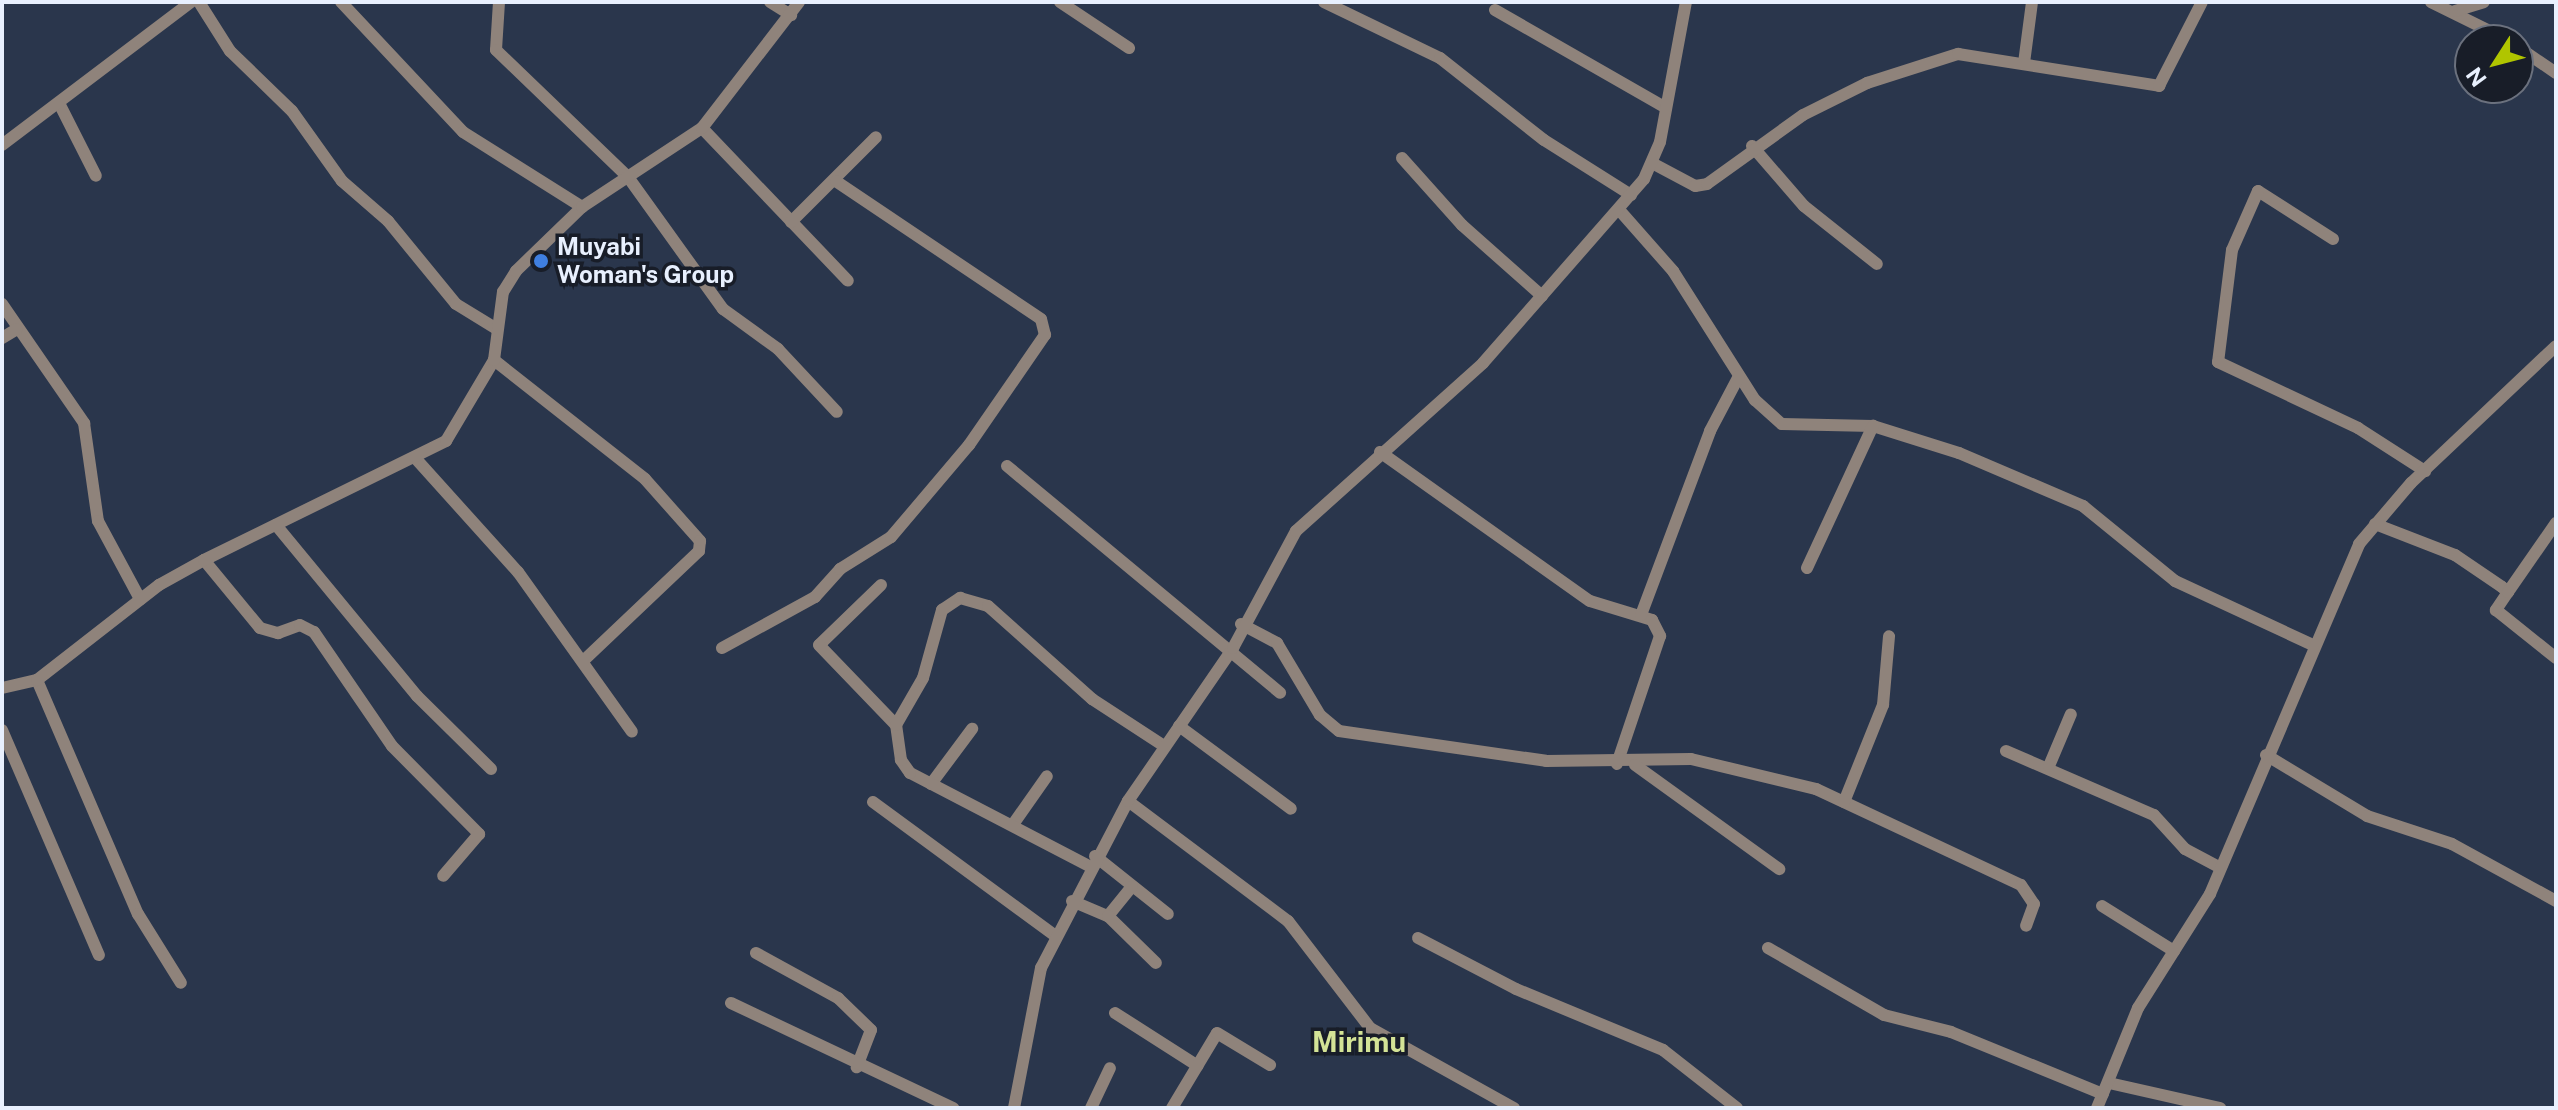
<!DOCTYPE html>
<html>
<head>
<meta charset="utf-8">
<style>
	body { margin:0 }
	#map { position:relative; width:2558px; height:1110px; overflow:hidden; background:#2a364c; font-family:"Public Sans",sans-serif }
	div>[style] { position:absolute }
	.minor>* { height:12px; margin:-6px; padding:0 6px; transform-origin:6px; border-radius:6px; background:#8f837b }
	.dots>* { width:22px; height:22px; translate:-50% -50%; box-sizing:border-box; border:4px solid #181d28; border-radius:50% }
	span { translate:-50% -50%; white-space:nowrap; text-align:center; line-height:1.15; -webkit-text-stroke:7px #181d28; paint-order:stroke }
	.poi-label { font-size:24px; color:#e8f0fe; font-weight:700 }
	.left { translate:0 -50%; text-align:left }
	.quarter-label { font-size:28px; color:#d4e396; font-weight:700 }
	.frame { position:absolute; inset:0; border:4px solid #e8f0fe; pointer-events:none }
	.north { position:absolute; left:2454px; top:24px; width:80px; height:80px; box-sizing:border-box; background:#181d28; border:2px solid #6b717e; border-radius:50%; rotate:234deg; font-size:22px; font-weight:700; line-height:32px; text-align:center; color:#e8f0fe }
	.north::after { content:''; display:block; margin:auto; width:28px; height:36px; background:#b0c500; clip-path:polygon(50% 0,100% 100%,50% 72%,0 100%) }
</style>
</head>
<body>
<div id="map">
	<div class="minor">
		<div style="left:199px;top:2px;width:58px;rotate:57.7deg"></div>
		<div style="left:230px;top:51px;width:86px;rotate:44.1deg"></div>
		<div style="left:292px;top:111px;width:86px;rotate:54.5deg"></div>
		<div style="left:342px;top:181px;width:61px;rotate:41deg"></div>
		<div style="left:388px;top:221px;width:107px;rotate:50.7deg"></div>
		<div style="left:456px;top:304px;width:48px;rotate:31.4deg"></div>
		<div style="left:341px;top:2px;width:178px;rotate:46.8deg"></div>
		<div style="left:463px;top:132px;width:141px;rotate:32.2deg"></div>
		<div style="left:499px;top:2px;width:48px;rotate:93.6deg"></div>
		<div style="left:496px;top:50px;width:183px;rotate:43.9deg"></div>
		<div style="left:628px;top:177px;width:163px;rotate:54.3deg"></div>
		<div style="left:723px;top:309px;width:68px;rotate:36deg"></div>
		<div style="left:778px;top:349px;width:86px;rotate:46.9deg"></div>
		<div style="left:770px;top:2px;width:25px;rotate:32deg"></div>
		<div style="left:1060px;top:2px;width:83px;rotate:33.7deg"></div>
		<div style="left:1324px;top:2px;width:129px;rotate:25.8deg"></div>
		<div style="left:1440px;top:58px;width:132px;rotate:38.3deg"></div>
		<div style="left:1544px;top:140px;width:103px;rotate:32.3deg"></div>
		<div style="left:2431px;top:2px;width:86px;rotate:26.3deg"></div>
		<div style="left:1495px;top:10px;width:197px;rotate:29.8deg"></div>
		<div style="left:2455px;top:11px;width:30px;rotate:-17deg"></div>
		<div style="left:2518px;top:47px;width:46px;rotate:34.4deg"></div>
		<div style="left:2024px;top:63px;width:62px;rotate:-82.5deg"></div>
		<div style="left:61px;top:107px;width:77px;rotate:63.1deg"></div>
		<div style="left:702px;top:128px;width:211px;rotate:46.3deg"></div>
		<div style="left:2px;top:145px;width:237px;rotate:-37.1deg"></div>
		<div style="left:1752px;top:146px;width:79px;rotate:49.1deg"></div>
		<div style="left:1804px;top:206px;width:93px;rotate:38.5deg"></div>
		<div style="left:1402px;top:158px;width:90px;rotate:48.2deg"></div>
		<div style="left:1462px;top:225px;width:107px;rotate:41.6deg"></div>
		<div style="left:1652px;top:163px;width:49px;rotate:28.1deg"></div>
		<div style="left:1695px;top:186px;width:12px;rotate:-9deg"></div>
		<div style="left:1707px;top:184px;width:118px;rotate:-35.7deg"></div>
		<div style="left:1803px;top:115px;width:72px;rotate:-26.6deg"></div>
		<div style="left:1867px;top:83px;width:96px;rotate:-17.7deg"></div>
		<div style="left:1958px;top:54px;width:204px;rotate:9deg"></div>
		<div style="left:2159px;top:86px;width:94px;rotate:-62.9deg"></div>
		<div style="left:1621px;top:212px;width:79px;rotate:48.6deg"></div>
		<div style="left:1673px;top:271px;width:153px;rotate:57.6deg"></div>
		<div style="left:1755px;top:400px;width:36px;rotate:42deg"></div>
		<div style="left:1782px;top:424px;width:91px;rotate:1.3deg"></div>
		<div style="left:1873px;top:426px;width:90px;rotate:17.4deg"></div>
		<div style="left:1959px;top:453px;width:135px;rotate:23.1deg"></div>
		<div style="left:2083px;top:506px;width:119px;rotate:39.2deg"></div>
		<div style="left:2175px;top:581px;width:152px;rotate:24.9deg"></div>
		<div style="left:791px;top:222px;width:120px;rotate:-45deg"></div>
		<div style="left:2333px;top:239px;width:89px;rotate:-147.4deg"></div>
		<div style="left:2258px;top:191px;width:64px;rotate:113.8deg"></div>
		<div style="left:2232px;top:250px;width:113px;rotate:97.1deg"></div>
		<div style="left:2218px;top:362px;width:155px;rotate:25.2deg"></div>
		<div style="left:2358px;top:428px;width:80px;rotate:32.7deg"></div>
		<div style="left:2px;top:304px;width:145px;rotate:55.4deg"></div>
		<div style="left:84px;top:423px;width:99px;rotate:81.9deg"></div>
		<div style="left:98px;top:521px;width:89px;rotate:61.7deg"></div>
		<div style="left:2px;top:338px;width:17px;rotate:-31deg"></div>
		<div style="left:494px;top:360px;width:192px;rotate:38.2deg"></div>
		<div style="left:645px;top:479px;width:83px;rotate:48.4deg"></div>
		<div style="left:700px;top:541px;width:10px;rotate:96deg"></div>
		<div style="left:699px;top:551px;width:158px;rotate:136.5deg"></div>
		<div style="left:1380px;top:452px;width:257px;rotate:35.4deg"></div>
		<div style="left:1590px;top:601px;width:65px;rotate:17deg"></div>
		<div style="left:1652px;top:620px;width:18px;rotate:63deg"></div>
		<div style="left:1660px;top:636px;width:135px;rotate:108.6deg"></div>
		<div style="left:417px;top:460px;width:151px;rotate:48deg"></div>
		<div style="left:518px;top:572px;width:196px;rotate:54.5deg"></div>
		<div style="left:1007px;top:466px;width:355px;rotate:39.7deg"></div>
		<div style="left:2375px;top:524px;width:86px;rotate:21.2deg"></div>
		<div style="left:2455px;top:555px;width:57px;rotate:34.2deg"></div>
		<div style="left:2502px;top:587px;width:8px;rotate:40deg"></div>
		<div style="left:2508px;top:592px;width:22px;rotate:124deg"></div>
		<div style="left:2496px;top:610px;width:77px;rotate:38.7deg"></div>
		<div style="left:276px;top:525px;width:222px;rotate:50.5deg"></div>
		<div style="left:417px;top:696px;width:104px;rotate:44.6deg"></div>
		<div style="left:204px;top:560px;width:88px;rotate:50.5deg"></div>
		<div style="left:260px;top:628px;width:19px;rotate:16deg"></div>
		<div style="left:278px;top:633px;width:23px;rotate:-20deg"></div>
		<div style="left:300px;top:625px;width:16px;rotate:27deg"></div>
		<div style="left:314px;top:632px;width:138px;rotate:55.6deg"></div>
		<div style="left:392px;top:746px;width:124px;rotate:45.3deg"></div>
		<div style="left:479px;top:834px;width:55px;rotate:130.6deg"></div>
		<div style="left:1807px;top:568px;width:157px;rotate:-65.1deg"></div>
		<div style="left:881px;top:585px;width:86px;rotate:135.9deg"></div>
		<div style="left:819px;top:645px;width:111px;rotate:46.1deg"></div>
		<div style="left:2508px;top:592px;width:84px;rotate:-55.2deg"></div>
		<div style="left:1641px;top:615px;width:197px;rotate:-69.4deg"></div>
		<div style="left:1710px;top:431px;width:62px;rotate:-62.2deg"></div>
		<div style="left:1241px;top:624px;width:41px;rotate:27.8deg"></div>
		<div style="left:1277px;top:643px;width:84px;rotate:59.2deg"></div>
		<div style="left:1320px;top:715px;width:25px;rotate:40deg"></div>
		<div style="left:1339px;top:731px;width:209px;rotate:8.2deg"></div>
		<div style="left:1546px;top:761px;width:145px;rotate:-0.8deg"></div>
		<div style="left:1691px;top:759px;width:129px;rotate:13.5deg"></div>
		<div style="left:1816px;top:789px;width:226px;rotate:25.1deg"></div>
		<div style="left:2021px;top:885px;width:23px;rotate:56deg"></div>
		<div style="left:2034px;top:904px;width:23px;rotate:110deg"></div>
		<div style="left:722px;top:648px;width:106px;rotate:-28.7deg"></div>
		<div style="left:815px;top:597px;width:38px;rotate:-48deg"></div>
		<div style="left:840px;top:569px;width:60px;rotate:-32.1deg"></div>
		<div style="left:891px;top:537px;width:121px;rotate:-49.7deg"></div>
		<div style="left:969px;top:445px;width:134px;rotate:-55.4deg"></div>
		<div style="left:1045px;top:335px;width:16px;rotate:-104deg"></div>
		<div style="left:1041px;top:319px;width:247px;rotate:-146.1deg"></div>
		<div style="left:37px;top:680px;width:255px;rotate:66.7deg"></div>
		<div style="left:138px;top:914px;width:81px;rotate:58.1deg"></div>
		<div style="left:2px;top:688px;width:36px;rotate:-13deg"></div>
		<div style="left:37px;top:680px;width:155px;rotate:-37.9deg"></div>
		<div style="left:159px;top:585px;width:51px;rotate:-29.1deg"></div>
		<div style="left:204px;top:560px;width:270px;rotate:-26.2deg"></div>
		<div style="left:446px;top:441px;width:94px;rotate:-59.3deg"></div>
		<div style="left:494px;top:360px;width:69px;rotate:-82.5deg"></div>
		<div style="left:503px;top:292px;width:25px;rotate:-58deg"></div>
		<div style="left:516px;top:271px;width:92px;rotate:-44.1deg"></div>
		<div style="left:582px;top:207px;width:144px;rotate:-33.4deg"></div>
		<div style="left:702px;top:128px;width:159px;rotate:-52.4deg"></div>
		<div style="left:1179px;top:726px;width:139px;rotate:36.5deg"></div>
		<div style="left:2px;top:730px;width:245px;rotate:66.7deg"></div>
		<div style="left:2006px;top:751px;width:161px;rotate:23.4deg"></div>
		<div style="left:2154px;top:815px;width:46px;rotate:47.6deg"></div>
		<div style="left:2185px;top:849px;width:40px;rotate:28deg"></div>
		<div style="left:2266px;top:755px;width:118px;rotate:31.1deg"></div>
		<div style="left:2367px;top:816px;width:89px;rotate:18.2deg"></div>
		<div style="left:2452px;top:844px;width:119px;rotate:28.7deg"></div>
		<div style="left:1635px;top:765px;width:178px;rotate:35.8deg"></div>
		<div style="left:2049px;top:766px;width:56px;rotate:-67.1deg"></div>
		<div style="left:931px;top:784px;width:69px;rotate:-53.3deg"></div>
		<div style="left:1128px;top:801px;width:200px;rotate:36.9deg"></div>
		<div style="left:1288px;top:921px;width:135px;rotate:52.5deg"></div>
		<div style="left:1370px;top:1028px;width:165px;rotate:29.1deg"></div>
		<div style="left:873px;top:802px;width:225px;rotate:36.3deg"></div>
		<div style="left:1844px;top:802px;width:105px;rotate:-68.1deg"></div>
		<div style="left:1883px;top:705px;width:69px;rotate:-85deg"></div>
		<div style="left:1014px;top:823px;width:57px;rotate:-54.9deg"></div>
		<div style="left:1095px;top:856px;width:93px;rotate:38.5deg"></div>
		<div style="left:1089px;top:866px;width:202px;rotate:-152.5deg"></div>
		<div style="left:910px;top:773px;width:16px;rotate:-125deg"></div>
		<div style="left:901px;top:760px;width:35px;rotate:-98deg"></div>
		<div style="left:896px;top:725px;width:54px;rotate:-60.1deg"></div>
		<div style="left:923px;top:678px;width:71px;rotate:-74.4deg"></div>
		<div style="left:942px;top:610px;width:22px;rotate:-34deg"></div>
		<div style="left:960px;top:598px;width:29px;rotate:16deg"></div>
		<div style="left:988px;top:606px;width:140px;rotate:41.8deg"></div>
		<div style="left:1092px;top:699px;width:86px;rotate:33.1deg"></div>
		<div style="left:1072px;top:901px;width:39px;rotate:23deg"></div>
		<div style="left:1108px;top:916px;width:38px;rotate:-51deg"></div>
		<div style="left:2102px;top:906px;width:85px;rotate:32deg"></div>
		<div style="left:1108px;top:916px;width:67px;rotate:44.4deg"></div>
		<div style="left:1418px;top:938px;width:110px;rotate:27.5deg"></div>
		<div style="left:1516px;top:989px;width:159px;rotate:22.5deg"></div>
		<div style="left:1663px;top:1050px;width:94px;rotate:38.1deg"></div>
		<div style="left:1768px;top:948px;width:134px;rotate:30deg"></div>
		<div style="left:1884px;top:1015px;width:69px;rotate:14.2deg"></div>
		<div style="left:1951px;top:1032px;width:164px;rotate:22.2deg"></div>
		<div style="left:756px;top:953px;width:94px;rotate:28.8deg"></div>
		<div style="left:838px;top:998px;width:46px;rotate:44.1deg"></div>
		<div style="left:871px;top:1030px;width:40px;rotate:111deg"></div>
		<div style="left:731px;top:1003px;width:246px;rotate:25.3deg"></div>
		<div style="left:1115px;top:1013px;width:98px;rotate:32.6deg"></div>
		<div style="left:2109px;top:1083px;width:114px;rotate:12.7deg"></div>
		<div style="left:1014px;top:1108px;width:143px;rotate:-79.1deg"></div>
		<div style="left:1041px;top:968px;width:188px;rotate:-62.5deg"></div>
		<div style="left:1128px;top:801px;width:186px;rotate:-55.5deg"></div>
		<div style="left:1233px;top:648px;width:133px;rotate:-61.7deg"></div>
		<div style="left:1296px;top:531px;width:251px;rotate:-41.9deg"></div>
		<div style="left:1483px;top:363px;width:244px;rotate:-48.8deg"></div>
		<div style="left:1644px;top:179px;width:40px;rotate:-66.6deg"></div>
		<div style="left:1660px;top:142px;width:142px;rotate:-79.5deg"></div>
		<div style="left:1091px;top:1108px;width:44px;rotate:-64.6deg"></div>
		<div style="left:1172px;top:1108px;width:87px;rotate:-59deg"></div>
		<div style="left:1217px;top:1033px;width:62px;rotate:31.1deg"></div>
		<div style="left:2097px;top:1108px;width:108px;rotate:-67.7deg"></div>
		<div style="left:2138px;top:1008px;width:135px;rotate:-57.7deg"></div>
		<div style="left:2210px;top:894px;width:380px;rotate:-66.9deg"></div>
		<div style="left:2359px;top:544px;width:80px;rotate:-49.6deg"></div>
		<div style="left:2411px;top:483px;width:199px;rotate:-43.4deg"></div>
	</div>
	<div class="dots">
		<div style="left:541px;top:261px;background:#3f7fe0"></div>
	</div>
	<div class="poi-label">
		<span class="left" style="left:557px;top:261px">Muyabi<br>Woman's Group</span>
	</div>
	<div class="quarter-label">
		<span style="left:1359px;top:1042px">Mirimu</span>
	</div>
	<div class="frame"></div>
	<div class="north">N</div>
</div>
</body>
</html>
